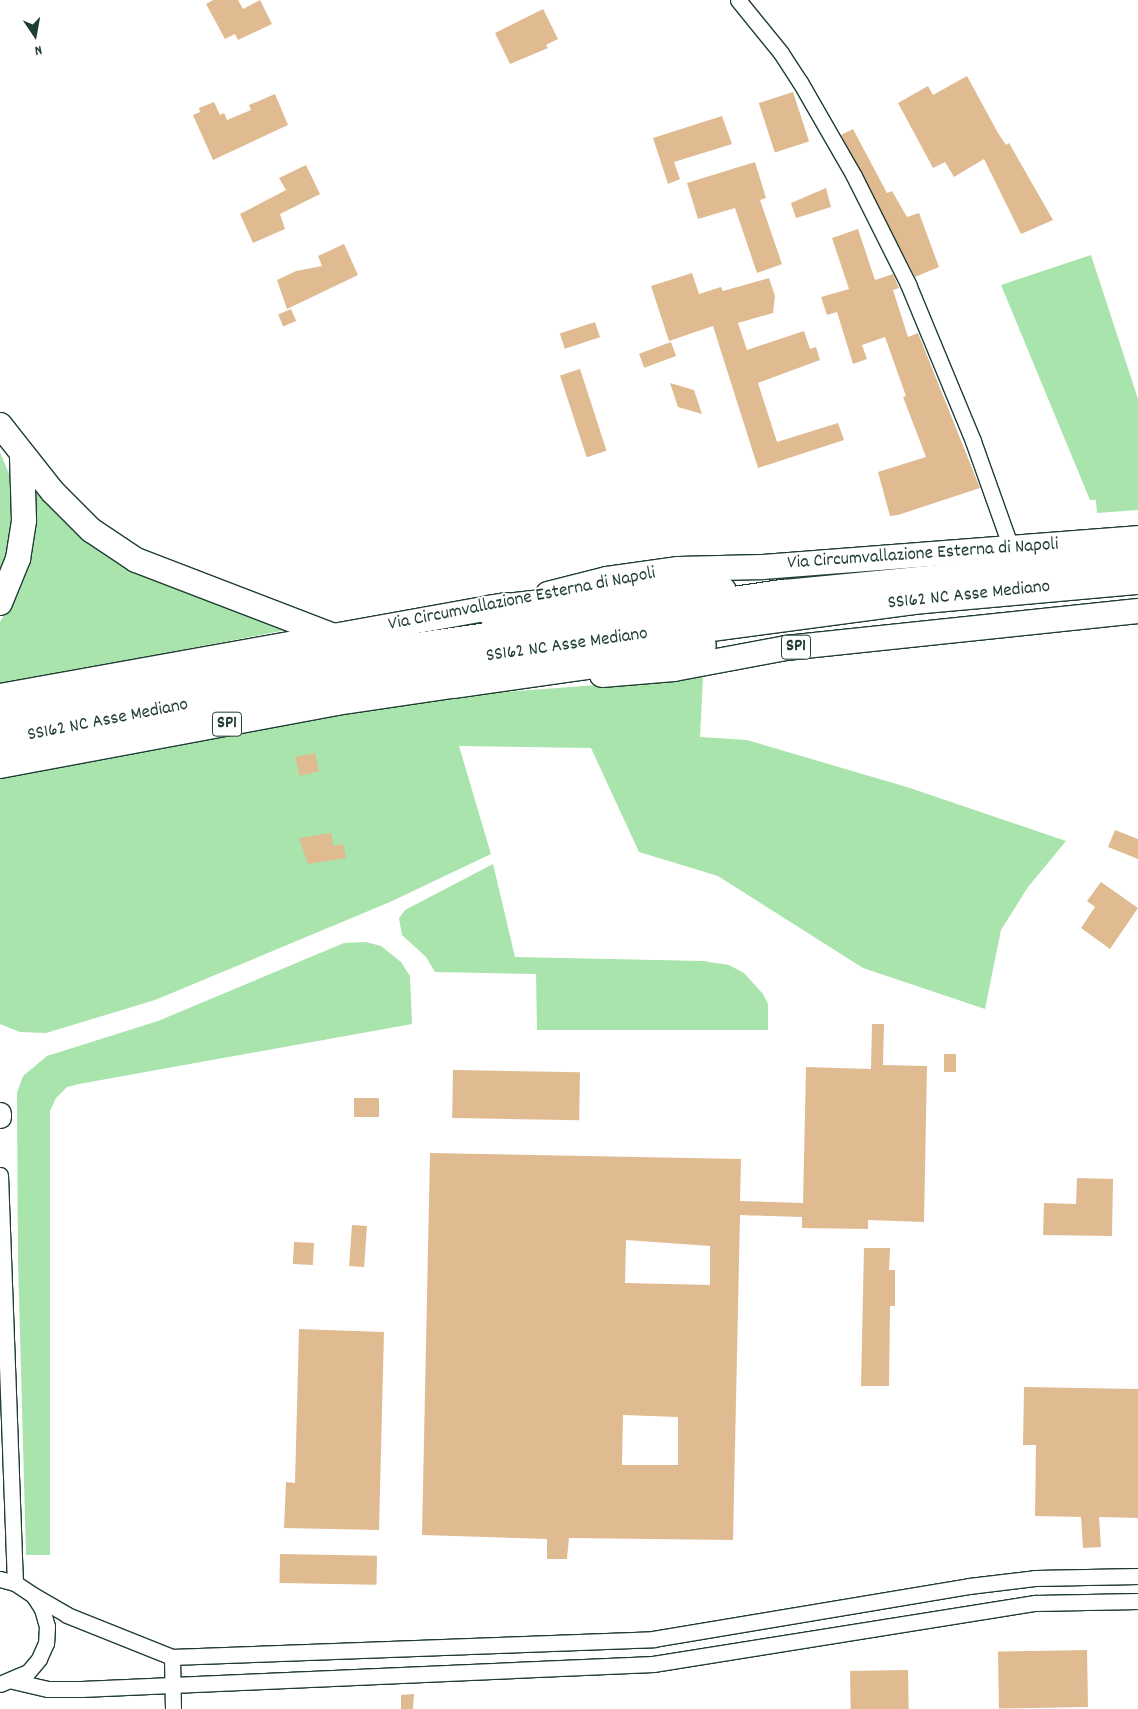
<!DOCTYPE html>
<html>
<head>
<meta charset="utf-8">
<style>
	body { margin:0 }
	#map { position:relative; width:1138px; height:1709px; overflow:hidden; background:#fff; font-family:Dekko,sans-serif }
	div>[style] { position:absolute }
	.green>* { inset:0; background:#a8e4ab }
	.building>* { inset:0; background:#e0bb91; transform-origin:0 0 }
	.roads { filter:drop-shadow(1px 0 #1f3d34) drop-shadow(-1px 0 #1f3d34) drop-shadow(0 1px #1f3d34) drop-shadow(0 -1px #1f3d34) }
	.street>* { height:15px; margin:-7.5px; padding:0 7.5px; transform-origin:7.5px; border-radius:7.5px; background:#fff }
	.secondary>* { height:21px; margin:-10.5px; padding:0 10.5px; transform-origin:10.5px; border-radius:10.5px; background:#fff }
	.primary>* { height:24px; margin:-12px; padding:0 12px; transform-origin:12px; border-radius:12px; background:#fff }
	.highway>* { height:28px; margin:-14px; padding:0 14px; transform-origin:14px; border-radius:14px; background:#fff }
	span { translate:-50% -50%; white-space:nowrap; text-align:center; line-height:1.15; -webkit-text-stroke:4px #fff; paint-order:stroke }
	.shield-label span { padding:1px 4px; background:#fff; border:1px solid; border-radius:4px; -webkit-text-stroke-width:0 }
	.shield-label { font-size:18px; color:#1f3d34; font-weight:700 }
	.street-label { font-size:19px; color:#1f3d34 }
	.north { position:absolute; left:10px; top:10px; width:50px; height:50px; -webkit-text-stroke:4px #fff; paint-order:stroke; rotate:168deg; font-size:14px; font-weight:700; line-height:20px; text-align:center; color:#1f3d34 }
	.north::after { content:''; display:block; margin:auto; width:18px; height:22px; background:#1f3d34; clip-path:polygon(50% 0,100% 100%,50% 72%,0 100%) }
</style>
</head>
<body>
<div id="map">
	<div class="green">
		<div style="clip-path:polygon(1091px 255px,1138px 399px,1138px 510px,1097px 513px,1096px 500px,1090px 500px,1001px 285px)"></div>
		<div style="clip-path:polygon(0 452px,9px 474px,16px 512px,9px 562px,0 583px)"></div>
		<div style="clip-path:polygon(33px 483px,53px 504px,286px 630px,0 685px,0 622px,9px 607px)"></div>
		<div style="clip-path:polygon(703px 677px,700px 737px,747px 740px,910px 788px,1066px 841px,1028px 887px,1001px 930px,985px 1009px,863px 968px,718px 876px,639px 852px,591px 748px,459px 746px,491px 854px,390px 902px,155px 1000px,46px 1033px,20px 1032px,0 1024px,0 775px,427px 698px)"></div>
		<div style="clip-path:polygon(493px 864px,515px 957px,703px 961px,729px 965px,744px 973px,763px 994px,768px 1004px,768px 1030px,537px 1030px,536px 974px,435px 972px,426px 957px,402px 935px,399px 918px,405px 910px)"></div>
		<div style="clip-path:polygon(366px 942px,381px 946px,401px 962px,410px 976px,412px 1024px,79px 1084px,67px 1087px,56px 1098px,50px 1111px,50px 1555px,26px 1555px,18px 1260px,17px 1093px,23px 1076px,47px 1056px,158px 1021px,344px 943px)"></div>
	</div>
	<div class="building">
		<div style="clip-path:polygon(213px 0,238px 0,243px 9px,260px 0,272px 24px,238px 40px,235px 34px,225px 39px,206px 4px)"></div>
		<div style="clip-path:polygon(543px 9px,558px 39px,546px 45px,548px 48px,510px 64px,495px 33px)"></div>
		<div style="clip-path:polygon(967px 76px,998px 133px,1006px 145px,1009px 143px,1053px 220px,1021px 234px,984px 159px,954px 177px,945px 162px,933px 168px,898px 103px,928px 86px,933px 95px)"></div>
		<div style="left:793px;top:92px;width:52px;height:36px;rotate:72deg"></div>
		<div style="clip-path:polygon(275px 94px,288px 125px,213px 160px,193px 115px,200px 112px,199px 108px,214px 102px,220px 115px,224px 113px,227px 120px,251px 110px,249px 105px)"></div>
		<div style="clip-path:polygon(722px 116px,732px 144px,674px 162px,680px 179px,668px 184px,653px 138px)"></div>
		<div style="clip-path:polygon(853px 129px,887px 193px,892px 191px,907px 217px,919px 213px,939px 267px,915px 277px,841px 135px)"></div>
		<div style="clip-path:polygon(755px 162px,766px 198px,760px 200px,782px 264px,757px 273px,735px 208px,698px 219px,687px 183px)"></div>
		<div style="clip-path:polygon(306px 165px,320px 194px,280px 214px,285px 229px,253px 243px,240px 214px,286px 190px,279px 178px)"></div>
		<div style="clip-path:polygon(826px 188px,831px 207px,796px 218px,791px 203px)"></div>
		<div style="clip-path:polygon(858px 229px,875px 280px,893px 274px,899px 288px,893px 290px,908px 337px,918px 333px,980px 488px,898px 515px,890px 516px,878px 472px,926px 457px,903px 397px,906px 396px,885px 337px,862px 345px,867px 359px,853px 364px,837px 312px,827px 315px,821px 297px,849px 289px,832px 238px)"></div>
		<div style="clip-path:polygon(344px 244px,358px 275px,287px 309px,277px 280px,296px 271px,322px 266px,318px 256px)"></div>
		<div style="clip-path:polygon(692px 273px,699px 294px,721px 287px,723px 291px,769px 278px,775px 296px,773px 313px,738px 323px,747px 350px,804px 331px,810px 349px,816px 347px,820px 360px,758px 383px,777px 442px,838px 423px,844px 440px,758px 468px,713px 326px,669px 341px,651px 286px)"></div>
		<div style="left:291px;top:309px;width:13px;height:14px;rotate:67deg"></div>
		<div style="left:595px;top:322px;width:16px;height:37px;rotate:72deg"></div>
		<div style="left:671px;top:342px;width:15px;height:34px;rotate:70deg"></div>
		<div style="left:580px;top:369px;width:86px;height:21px;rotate:72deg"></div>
		<div style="clip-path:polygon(670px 383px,694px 390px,702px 414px,678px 407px)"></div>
		<div style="left:315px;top:753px;width:19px;height:20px;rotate:78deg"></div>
		<div style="clip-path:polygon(1115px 830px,1138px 839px,1138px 859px,1108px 847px)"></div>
		<div style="clip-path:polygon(331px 833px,333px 846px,343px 844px,346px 858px,308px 864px,299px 838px)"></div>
		<div style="clip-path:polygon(1101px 882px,1138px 908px,1110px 949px,1081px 928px,1095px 907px,1087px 901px)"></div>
		<div style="clip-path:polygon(evenodd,872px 1024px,884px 1024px,883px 1065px,927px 1066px,924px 1222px,868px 1220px,868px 1229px,802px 1228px,802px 1217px,740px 1215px,733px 1540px,569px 1538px,567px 1559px,547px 1559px,547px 1539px,422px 1535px,430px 1153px,741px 1159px,740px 1201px,803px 1203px,806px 1067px,871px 1069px,872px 1024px,626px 1240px,710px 1246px,710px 1285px,625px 1283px,626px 1240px,872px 1024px,623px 1415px,678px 1417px,678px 1465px,622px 1465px,623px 1415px)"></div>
		<div style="left:944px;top:1054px;width:12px;height:18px"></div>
		<div style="left:453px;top:1070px;width:127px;height:48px;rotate:1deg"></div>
		<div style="left:379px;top:1098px;width:19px;height:25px;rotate:90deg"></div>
		<div style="clip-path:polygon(1077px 1178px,1113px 1179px,1112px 1236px,1043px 1235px,1044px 1203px,1076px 1204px)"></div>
		<div style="left:352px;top:1225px;width:15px;height:41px;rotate:4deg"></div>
		<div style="left:294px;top:1242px;width:20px;height:22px;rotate:3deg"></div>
		<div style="clip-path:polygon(864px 1248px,890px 1248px,889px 1270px,895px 1270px,895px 1306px,890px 1306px,889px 1386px,861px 1386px)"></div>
		<div style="clip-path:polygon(299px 1329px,384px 1332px,379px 1530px,284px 1528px,286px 1482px,295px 1483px)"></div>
		<div style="clip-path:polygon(1024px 1387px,1138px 1389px,1138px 1518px,1099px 1517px,1101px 1547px,1083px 1548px,1081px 1517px,1035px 1516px,1036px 1445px,1023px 1445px)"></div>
		<div style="left:280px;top:1554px;width:97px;height:29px;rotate:1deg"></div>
		<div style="left:1087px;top:1650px;width:57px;height:89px;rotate:89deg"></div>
		<div style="left:908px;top:1670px;width:39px;height:58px;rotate:89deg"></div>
		<div style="clip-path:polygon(414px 1694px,413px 1709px,401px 1709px,401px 1695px)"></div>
	</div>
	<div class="roads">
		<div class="street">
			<div style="left:738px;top:0;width:68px;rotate:50.9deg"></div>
			<div style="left:781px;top:53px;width:35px;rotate:57deg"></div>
			<div style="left:800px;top:82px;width:108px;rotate:60.1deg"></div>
			<div style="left:854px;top:176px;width:121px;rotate:63.4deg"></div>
			<div style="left:908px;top:284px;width:170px;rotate:67.5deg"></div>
			<div style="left:973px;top:441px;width:114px;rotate:70.4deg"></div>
			<div style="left:0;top:1175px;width:408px;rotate:87.9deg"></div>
			<div style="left:0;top:1579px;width:16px;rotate:15deg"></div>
			<div style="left:15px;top:1583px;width:22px;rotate:34deg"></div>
			<div style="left:33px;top:1595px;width:17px;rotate:57deg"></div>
			<div style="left:42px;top:1609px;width:18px;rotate:74deg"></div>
			<div style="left:47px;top:1626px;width:17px;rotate:93deg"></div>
			<div style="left:46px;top:1643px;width:17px;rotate:114deg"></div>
			<div style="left:39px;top:1659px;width:17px;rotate:130deg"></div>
			<div style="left:28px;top:1672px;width:30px;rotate:157deg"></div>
			<div style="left:33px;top:1595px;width:39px;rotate:30deg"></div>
			<div style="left:67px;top:1615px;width:113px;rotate:21.8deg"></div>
			<div style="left:172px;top:1657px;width:481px;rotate:-2.1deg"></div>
			<div style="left:653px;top:1639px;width:320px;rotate:-9.5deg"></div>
			<div style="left:969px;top:1586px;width:66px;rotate:-6.9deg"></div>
			<div style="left:1035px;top:1578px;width:103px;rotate:-1.1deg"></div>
			<div style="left:172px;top:1657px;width:52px;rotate:88.9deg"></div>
			<div style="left:13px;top:1681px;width:36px;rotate:13deg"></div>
			<div style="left:48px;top:1689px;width:33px"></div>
			<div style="left:81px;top:1689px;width:573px;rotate:-2.5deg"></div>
			<div style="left:653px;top:1664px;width:387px;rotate:-9.1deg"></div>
			<div style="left:1035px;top:1603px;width:103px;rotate:-1.1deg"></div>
		</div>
		<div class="secondary">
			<div style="left:0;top:1113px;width:4px;rotate:90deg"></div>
		</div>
		<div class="primary">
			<div style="left:0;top:425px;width:85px;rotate:51.7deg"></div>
			<div style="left:53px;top:492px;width:54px;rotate:45deg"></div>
			<div style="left:91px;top:530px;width:54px;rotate:33.7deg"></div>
			<div style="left:136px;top:560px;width:209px;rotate:21deg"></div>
			<div style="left:548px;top:594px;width:61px;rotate:-14.3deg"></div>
			<div style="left:607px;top:579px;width:72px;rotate:-8deg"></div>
			<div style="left:678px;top:569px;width:84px;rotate:-1.4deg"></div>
			<div style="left:762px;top:567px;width:377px;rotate:-4.4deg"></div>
			<div style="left:0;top:603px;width:48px;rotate:-67.8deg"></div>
			<div style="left:18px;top:559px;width:39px;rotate:-81deg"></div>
			<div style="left:24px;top:520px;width:64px;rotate:-91.8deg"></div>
			<div style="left:602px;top:675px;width:72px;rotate:-4.8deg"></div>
			<div style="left:674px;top:669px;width:114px;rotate:-10.6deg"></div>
			<div style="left:786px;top:648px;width:354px;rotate:-6deg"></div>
			<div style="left:0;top:696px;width:514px;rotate:-10.2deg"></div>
			<div style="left:0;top:766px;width:343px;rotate:-10.6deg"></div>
			<div style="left:337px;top:703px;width:137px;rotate:-8.4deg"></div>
		</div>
		<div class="highway">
			<div style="left:488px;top:610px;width:192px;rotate:-6.3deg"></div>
			<div style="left:679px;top:589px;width:43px;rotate:2.7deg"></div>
			<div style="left:454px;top:684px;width:178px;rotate:-8.1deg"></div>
			<div style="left:630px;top:659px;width:73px;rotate:-11deg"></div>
			<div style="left:0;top:721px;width:300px;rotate:-10.7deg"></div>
			<div style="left:295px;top:665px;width:493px;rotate:-8.3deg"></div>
			<div style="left:783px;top:594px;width:357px;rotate:-5.5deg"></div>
			<div style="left:0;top:742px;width:312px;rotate:-10.7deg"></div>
			<div style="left:307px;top:684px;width:265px;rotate:-8.3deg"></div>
			<div style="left:569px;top:646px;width:347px;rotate:-7.6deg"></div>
			<div style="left:913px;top:600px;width:226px;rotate:-5.1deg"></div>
		</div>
	</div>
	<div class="shield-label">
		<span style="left:796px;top:647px">SP1</span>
		<span style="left:227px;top:724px">SP1</span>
	</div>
	<div class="street-label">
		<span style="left:923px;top:555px;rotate:-4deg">Via Circumvallazione Esterna di Napoli</span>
		<span style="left:969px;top:596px;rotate:-6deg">SS162 NC Asse Mediano</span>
		<span style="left:522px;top:600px;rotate:-11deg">Via Circumvallazione Esterna di Napoli</span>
		<span style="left:567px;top:646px;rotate:-8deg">SS162 NC Asse Mediano</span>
		<span style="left:108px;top:721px;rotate:-11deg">SS162 NC Asse Mediano</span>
	</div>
	<div class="north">N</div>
</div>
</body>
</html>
